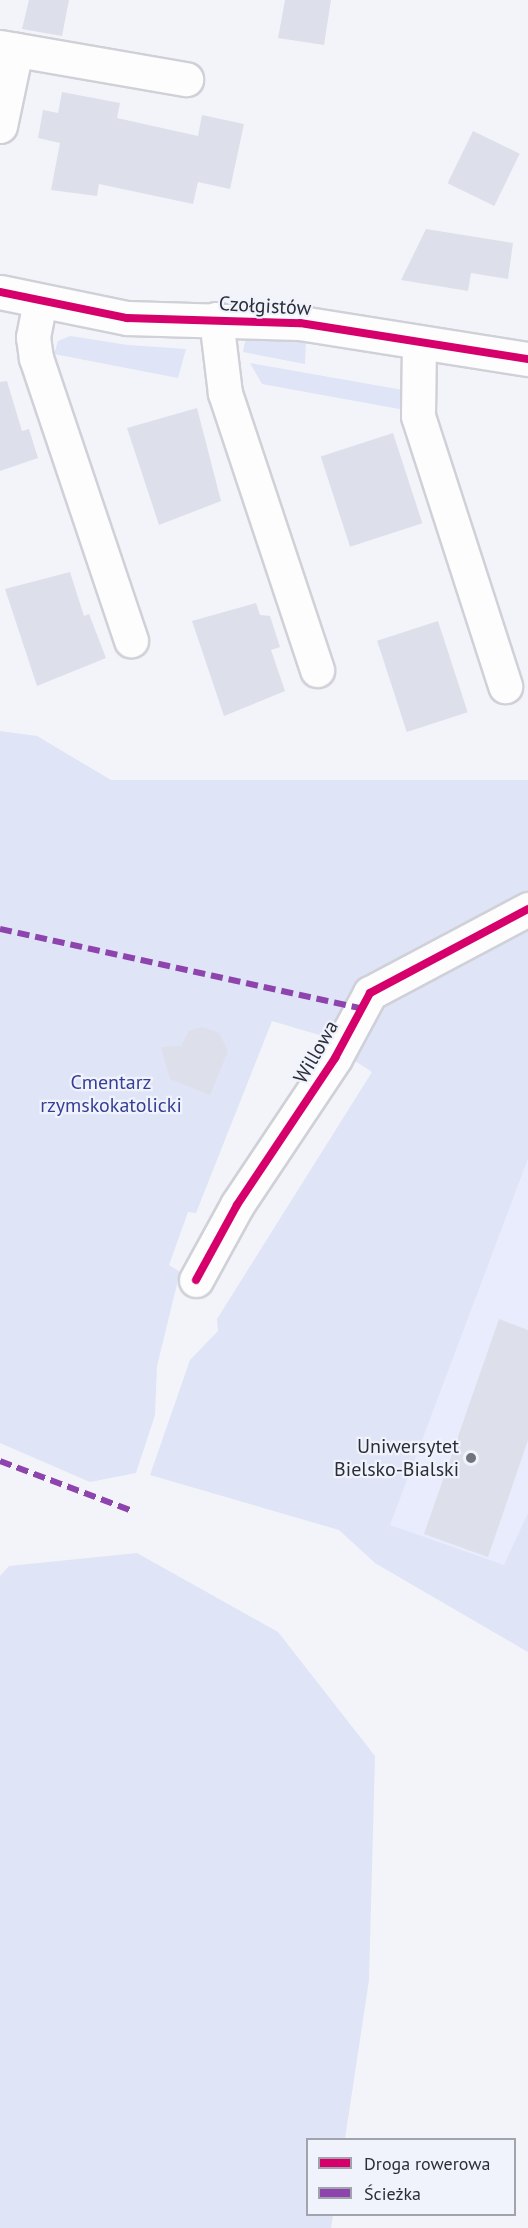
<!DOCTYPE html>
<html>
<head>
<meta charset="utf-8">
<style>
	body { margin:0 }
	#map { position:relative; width:528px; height:2228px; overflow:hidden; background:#f3f4f9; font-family:"PT Sans",sans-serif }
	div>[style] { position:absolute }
	.built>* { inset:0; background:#e9ecfc }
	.green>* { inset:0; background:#dfe4f6 }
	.building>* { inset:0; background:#dddfeb; transform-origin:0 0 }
	.roads { filter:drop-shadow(2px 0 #d0d1d8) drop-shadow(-2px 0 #d0d1d8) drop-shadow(0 2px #d0d1d8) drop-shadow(0 -2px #d0d1d8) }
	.minor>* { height:33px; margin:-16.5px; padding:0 16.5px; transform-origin:16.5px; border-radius:16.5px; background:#fdfdfe }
	.quiet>* { height:6px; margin-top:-3px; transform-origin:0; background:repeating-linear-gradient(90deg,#8e44ad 0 12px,transparent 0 18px) }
	.cycleway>* { height:8px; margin:-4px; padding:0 4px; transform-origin:4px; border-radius:4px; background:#d6006c }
	.dots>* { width:16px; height:16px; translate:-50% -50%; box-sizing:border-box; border:3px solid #f0f3fc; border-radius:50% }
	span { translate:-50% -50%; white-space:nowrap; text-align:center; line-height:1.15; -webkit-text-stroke:4.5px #f0f3fc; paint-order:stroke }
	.street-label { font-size:20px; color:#2c2e37 }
	.park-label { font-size:20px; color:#353f95 }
	.poi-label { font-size:20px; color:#2c2e37 }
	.right { translate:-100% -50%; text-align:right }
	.legend { position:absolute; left:306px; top:2138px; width:210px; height:78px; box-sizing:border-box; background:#f0f3fc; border:2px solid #a2a4ad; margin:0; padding:8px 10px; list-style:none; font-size:18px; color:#2c2e37 }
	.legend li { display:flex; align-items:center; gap:12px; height:30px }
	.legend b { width:30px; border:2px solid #a2a4ad }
</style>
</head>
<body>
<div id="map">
	<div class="built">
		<div style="clip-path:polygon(528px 1159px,528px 1652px,375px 1563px)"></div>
	</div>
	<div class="green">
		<div style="clip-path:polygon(70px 336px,128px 345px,186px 349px,178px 378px,54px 354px,58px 341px)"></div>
		<div style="clip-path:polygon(256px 336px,306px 340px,305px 364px,243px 352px,245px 342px)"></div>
		<div style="clip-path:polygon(250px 363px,403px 390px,405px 410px,262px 384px)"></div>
		<div style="clip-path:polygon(0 731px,37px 736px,111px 780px,528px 780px,528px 902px,333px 1039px,272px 1021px,196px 1213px,188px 1212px,169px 1265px,180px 1272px,157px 1366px,155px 1415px,136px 1473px,90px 1482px,0 1443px)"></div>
		<div style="clip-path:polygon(528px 917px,528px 1159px,390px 1525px,504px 1565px,528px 1513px,528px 1652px,375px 1563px,339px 1530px,150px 1475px,190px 1360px,218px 1331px,217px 1319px,372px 1072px,352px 1059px,373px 1003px)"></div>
		<div style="clip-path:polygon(137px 1553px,278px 1632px,375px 1756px,369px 1980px,345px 2139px,308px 2140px,308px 2214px,333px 2215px,331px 2228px,0 2228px,0 1576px,9px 1566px)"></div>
	</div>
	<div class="building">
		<div style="clip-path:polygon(29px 0,69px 0,62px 36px,22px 29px)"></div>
		<div style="clip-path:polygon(285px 0,331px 0,324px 45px,278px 38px)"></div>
		<div style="clip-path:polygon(62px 92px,120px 103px,117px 118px,198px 136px,202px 115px,244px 124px,230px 189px,198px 182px,193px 204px,99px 184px,97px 196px,51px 190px,60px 143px,38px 138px,43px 110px,58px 113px)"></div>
		<div style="left:473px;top:131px;width:52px;height:58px;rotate:26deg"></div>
		<div style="clip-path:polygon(426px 229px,513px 243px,508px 279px,471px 273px,468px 291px,401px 280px)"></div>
		<div style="clip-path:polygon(7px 381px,22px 431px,29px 429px,38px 458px,0 471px,0 382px)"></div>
		<div style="clip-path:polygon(197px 408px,221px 501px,159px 525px,127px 428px)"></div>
		<div style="left:393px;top:433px;width:95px;height:76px;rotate:72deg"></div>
		<div style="clip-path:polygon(70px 572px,84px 616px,89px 614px,106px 658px,37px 686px,5px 589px)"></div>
		<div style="clip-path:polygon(256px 603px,260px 615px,270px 616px,280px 647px,271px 650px,285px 691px,224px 716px,192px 621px)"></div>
		<div style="left:438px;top:621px;width:96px;height:64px;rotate:72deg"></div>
		<div style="clip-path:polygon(203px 1027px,219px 1033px,228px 1051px,210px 1095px,170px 1079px,161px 1047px,181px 1046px,189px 1031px)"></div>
		<div style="clip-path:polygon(499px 1319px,528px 1330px,528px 1440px,488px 1557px,424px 1534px)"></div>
	</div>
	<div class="roads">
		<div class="minor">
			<div style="left:0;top:47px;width:189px;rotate:9.8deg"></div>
			<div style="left:0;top:126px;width:78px;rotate:-78.1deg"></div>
			<div style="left:0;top:292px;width:130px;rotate:11.6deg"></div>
			<div style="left:127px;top:318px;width:173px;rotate:1.7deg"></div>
			<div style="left:300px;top:323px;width:231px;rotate:9deg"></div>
			<div style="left:40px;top:301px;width:37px;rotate:101deg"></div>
			<div style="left:33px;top:337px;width:21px;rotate:82deg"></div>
			<div style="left:36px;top:358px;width:298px;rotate:71.4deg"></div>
			<div style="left:216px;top:319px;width:75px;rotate:83.1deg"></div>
			<div style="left:225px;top:393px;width:292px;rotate:71.6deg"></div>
			<div style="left:419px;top:344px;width:72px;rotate:90.8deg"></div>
			<div style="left:418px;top:416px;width:284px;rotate:72.1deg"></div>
			<div style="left:196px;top:1280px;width:85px;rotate:-61.3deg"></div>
			<div style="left:237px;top:1205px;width:177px;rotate:-56.3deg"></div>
			<div style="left:335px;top:1058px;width:74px;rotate:-61.7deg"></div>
			<div style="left:370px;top:993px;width:179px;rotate:-28deg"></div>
		</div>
	</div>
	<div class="quiet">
		<div style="left:0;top:929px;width:368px;rotate:12.4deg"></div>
		<div style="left:0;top:1461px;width:139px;rotate:20.7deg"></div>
	</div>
	<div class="cycleway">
		<div style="left:0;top:292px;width:130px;rotate:11.6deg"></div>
		<div style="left:127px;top:318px;width:173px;rotate:1.7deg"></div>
		<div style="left:300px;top:323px;width:231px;rotate:9deg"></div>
		<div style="left:196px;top:1280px;width:85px;rotate:-61.3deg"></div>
		<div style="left:237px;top:1205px;width:177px;rotate:-56.3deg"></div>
		<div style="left:335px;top:1058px;width:74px;rotate:-61.7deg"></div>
		<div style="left:370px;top:993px;width:179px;rotate:-28deg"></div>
	</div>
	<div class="dots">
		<div style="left:471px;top:1458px;background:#72737b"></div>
	</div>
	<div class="street-label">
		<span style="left:265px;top:306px;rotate:3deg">Czołgistów</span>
		<span style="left:316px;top:1052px;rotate:-60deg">Willowa</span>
	</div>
	<div class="park-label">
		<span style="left:111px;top:1094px">Cmentarz<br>rzymskokatolicki</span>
	</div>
	<div class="poi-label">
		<span class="right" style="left:459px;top:1458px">Uniwersytet<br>Bielsko-Bialski</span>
	</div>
	<ul class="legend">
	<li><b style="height:8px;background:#d6006c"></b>Droga rowerowa</li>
	<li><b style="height:8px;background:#8e44ad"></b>Ścieżka</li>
	</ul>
</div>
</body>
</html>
